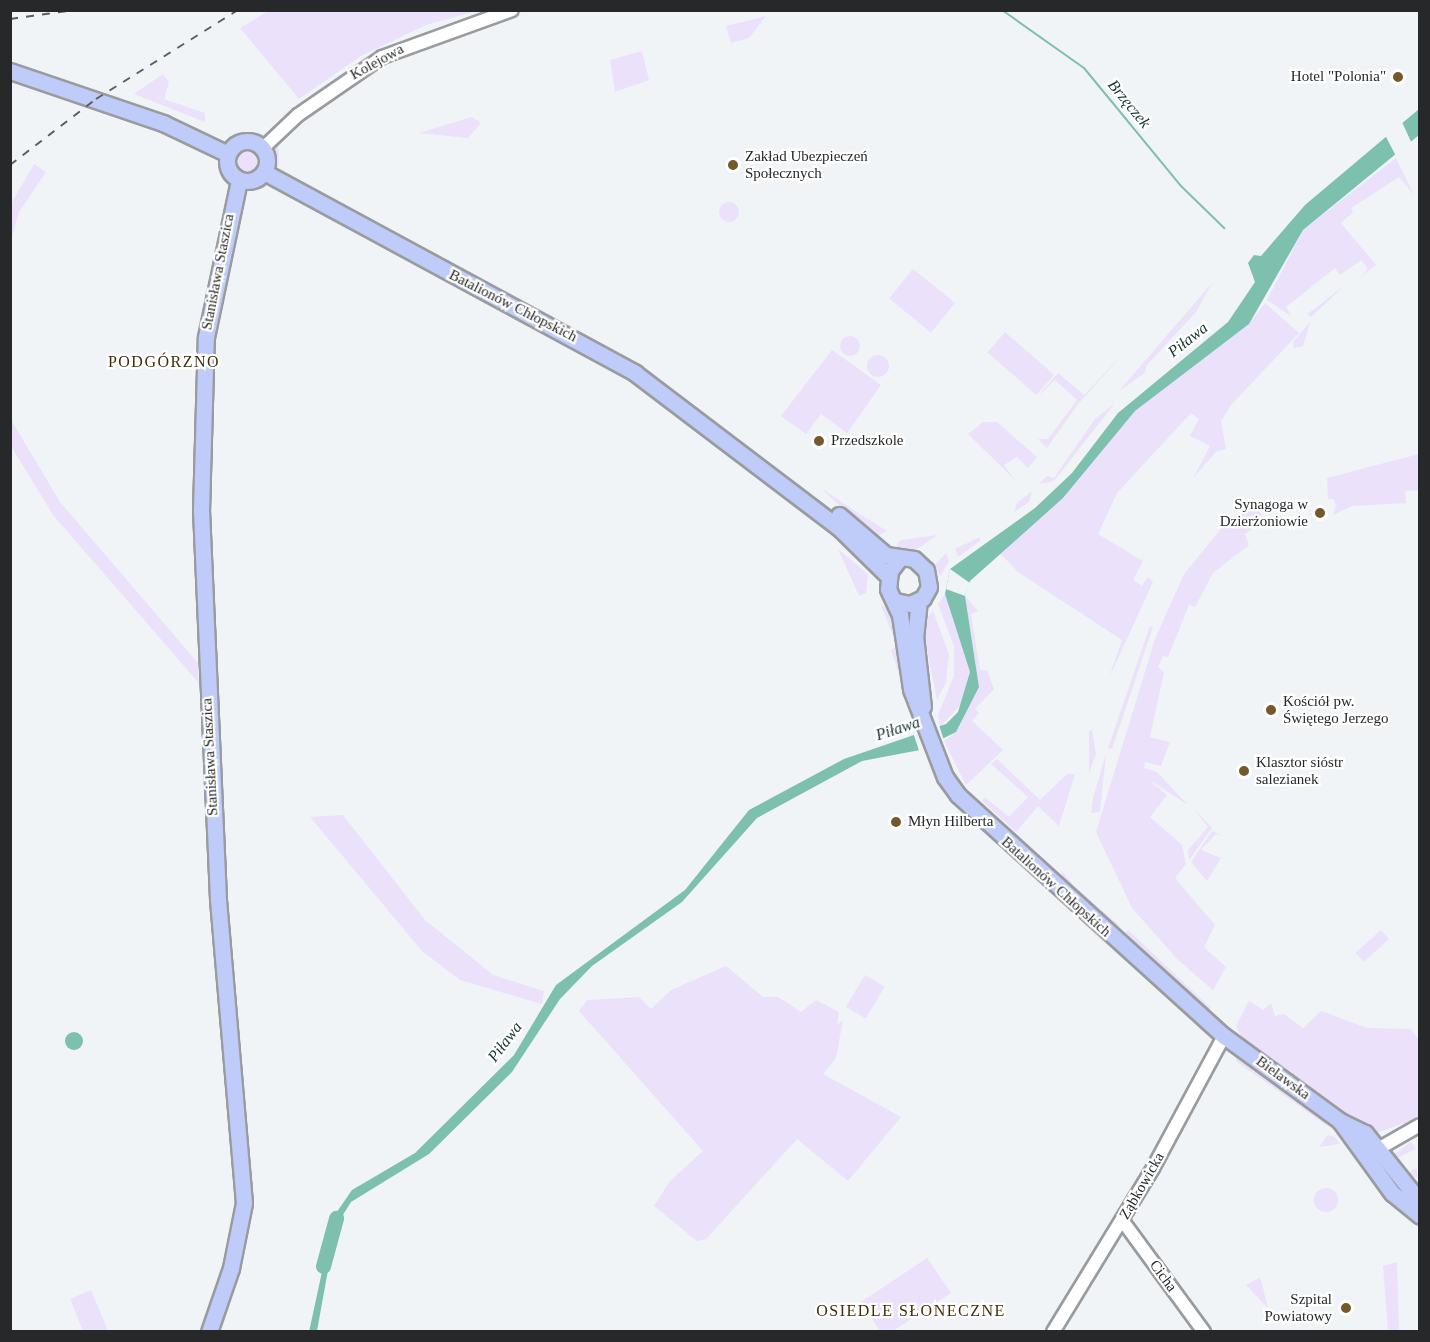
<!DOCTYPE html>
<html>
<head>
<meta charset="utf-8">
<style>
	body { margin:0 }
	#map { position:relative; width:1430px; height:1342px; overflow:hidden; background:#f0f4f6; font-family:Georgia,serif }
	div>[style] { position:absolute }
	.green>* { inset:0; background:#ebe1fa; transform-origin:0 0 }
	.round { border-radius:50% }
	.water>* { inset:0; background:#7ec0ae }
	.pier>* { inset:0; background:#f0f4f6; transform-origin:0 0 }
	.stream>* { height:2px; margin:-1px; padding:0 1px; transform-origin:1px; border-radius:1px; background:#7ec0ae }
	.river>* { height:15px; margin:-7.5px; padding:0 7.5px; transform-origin:7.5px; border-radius:7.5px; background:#7ec0ae }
	.roads { filter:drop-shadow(2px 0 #999c9f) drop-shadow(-2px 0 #999c9f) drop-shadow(0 2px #999c9f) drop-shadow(0 -2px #999c9f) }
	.minor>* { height:12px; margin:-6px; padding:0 6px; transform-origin:6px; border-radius:6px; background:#fff }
	.major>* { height:15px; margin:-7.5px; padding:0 7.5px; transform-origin:7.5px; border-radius:7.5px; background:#bfcbf9 }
	.major>.ring { margin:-7.5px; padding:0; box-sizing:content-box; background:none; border:15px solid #bfcbf9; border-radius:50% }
	.rail>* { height:2px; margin-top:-1px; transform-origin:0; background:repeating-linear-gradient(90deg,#5a5c5d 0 8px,transparent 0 16px) }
	.dots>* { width:16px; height:16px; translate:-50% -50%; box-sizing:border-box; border:3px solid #fff; border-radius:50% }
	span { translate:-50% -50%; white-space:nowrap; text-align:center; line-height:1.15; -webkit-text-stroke:4.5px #fff; paint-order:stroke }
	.street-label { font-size:15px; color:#272829 }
	.poi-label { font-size:15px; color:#272829 }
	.right { translate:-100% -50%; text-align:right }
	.left { translate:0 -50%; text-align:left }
	.water-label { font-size:16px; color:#14342c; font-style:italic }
	.neighbourhood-label { font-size:16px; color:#412c05; letter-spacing:1.5px }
	.frame { position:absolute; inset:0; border:12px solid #272829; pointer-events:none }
</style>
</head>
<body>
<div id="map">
	<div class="green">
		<div style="clip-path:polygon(270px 10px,477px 10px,477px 11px,426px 25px,361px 56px,299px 99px,240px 28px)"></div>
		<div style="clip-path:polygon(766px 16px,749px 38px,731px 43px,726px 26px)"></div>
		<div style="clip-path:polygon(642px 51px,649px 80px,615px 92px,610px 60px)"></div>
		<div style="clip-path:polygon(163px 74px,169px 82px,164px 99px,205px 113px,205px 122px,134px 94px)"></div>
		<div style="clip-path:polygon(472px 117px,481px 123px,468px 138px,419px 133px)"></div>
		<div style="clip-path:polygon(278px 142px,279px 164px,276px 171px,270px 156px)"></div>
		<div class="round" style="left:234px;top:148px;width:26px;height:26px"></div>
		<div style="clip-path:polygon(1396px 158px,1414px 195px,1399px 177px,1351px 208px,1353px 212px,1341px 223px,1376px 265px,1362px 276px,1368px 269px,1361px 260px,1340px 275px,1335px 268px,1286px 307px,1291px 316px,1267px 300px,1303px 230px)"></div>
		<div style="clip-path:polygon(34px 164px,46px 172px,19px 212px,11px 240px,11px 204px)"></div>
		<div class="round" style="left:719px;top:202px;width:20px;height:20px"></div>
		<div style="left:913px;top:269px;width:54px;height:38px;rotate:39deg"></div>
		<div style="clip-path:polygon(1212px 283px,1196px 312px,1146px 366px,1145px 373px,1119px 391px)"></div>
		<div style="clip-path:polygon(1346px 284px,1311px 317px,1307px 314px,1317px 307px)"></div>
		<div style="clip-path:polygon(1265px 303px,1299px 333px,1232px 404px,1221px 421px,1226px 449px,1217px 451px,1193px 478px,1210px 446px,1190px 436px,1199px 419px,1191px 413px,1117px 493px,1098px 534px,1143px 561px,1133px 580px,1142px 586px,1148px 577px,1153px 582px,1109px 678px,1122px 640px,1018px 572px,998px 551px,1063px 498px,1135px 411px,1249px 324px)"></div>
		<div style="clip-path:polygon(1310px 322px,1303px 346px,1294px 348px,1293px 342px)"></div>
		<div style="left:1005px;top:332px;width:65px;height:27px;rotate:41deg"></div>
		<div class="round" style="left:840px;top:336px;width:20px;height:20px"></div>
		<div style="clip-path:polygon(832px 350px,881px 385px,847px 433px,821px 414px,806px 434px,781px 416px)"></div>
		<div style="clip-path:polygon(1127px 350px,1078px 404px,1047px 448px,1038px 439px,1048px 439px,1077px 400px,1055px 380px,1037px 397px,1058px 373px,1084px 395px)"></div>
		<div class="round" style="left:867px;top:355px;width:22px;height:22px"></div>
		<div style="clip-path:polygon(1115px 403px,1054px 481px,1039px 484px,1047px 476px,1054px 478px,1095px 419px)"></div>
		<div style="clip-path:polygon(10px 418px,60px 502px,198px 663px,198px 682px,53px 515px,11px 446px)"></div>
		<div style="clip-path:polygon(983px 422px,997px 422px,1037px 457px,1028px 468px,1017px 457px,1004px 465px,1015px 480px,968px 434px)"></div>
		<div style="clip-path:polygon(1419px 454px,1419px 490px,1405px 491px,1406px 503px,1352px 506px,1333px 515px,1336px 506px,1334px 499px,1328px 499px,1327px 478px)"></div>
		<div style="clip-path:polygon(821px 488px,861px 515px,887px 531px,873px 538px)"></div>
		<div style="clip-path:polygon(1032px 491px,1029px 502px,1014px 512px,1017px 503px)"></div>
		<div style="clip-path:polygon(1259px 505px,1261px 517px,1248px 522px,1252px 529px,1245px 534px,1249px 545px,1213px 573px,1195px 607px,1189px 605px,1168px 657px,1163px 656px,1158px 667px,1164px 672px,1150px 737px,1170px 742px,1161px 766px,1145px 762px,1144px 768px,1157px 772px,1188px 805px,1148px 779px,1167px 795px,1150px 817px,1182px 845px,1186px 864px,1175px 878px,1215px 925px,1204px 947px,1226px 967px,1213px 990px,1177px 959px,1132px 908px,1096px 832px,1155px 639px,1184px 574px,1228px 520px)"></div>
		<div style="clip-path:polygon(938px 535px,914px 551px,892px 551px,901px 540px)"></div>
		<div style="clip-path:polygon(980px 537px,980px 541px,958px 557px,955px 549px)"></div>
		<div style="clip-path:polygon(838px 549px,868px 574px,866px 593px,859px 596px)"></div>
		<div style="clip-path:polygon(946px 553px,949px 562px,940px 576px,934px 566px)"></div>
		<div style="clip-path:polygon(945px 594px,970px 672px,964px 701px,940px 727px,938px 715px,954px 676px,954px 646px,938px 604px)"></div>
		<div style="clip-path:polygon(965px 596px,978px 611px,971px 614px,980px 670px,987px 670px,994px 689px,975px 709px,979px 713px,972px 721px,1003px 750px,966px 785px,944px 741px,956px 732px,979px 687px)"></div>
		<div style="clip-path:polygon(881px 605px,892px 612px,897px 635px,892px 633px)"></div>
		<div style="clip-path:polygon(933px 611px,949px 654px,946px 682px,937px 700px,925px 640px,926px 619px)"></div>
		<div style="clip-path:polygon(1150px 626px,1153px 627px,1112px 749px,1108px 748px)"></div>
		<div style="clip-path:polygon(899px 645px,900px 657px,899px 674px,891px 650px)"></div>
		<div style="clip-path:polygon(1092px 730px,1096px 754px,1089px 773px,1089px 731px)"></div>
		<div style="clip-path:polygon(1106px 754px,1100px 812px,1091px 813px,1093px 798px)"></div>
		<div style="clip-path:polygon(997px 759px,1040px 800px,1067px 774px,1075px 774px,1059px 826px,1038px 806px,1016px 832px,982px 801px,985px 797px,1009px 817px,1028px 797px,991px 764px)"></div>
		<div style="clip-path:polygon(1194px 809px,1212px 828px,1189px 860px,1188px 850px,1208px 827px)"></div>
		<div style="clip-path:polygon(343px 815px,425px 920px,493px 975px,544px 991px,542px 1004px,460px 980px,422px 951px,310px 817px)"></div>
		<div style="clip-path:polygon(1212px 831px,1223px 836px,1216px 834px,1201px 850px,1221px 858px,1207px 881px,1191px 862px)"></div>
		<div style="clip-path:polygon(1061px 870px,1074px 886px,1120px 926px,1117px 929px,1063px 881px)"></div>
		<div style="clip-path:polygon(1128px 930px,1211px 1008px,1209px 1011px,1123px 935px)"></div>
		<div style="left:1381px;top:930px;width:12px;height:34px;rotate:48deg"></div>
		<div style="clip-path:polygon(726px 966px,763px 997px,778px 997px,801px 1012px,816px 1000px,839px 1012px,837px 1025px,843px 1020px,836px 1058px,823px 1074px,901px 1117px,848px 1181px,797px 1139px,706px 1239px,697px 1241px,654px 1206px,670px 1181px,703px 1151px,579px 1011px,587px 1000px,639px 997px,651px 1009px,671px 990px)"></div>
		<div style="left:865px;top:975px;width:23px;height:37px;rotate:31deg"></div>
		<div style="clip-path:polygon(1249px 1001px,1263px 1010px,1271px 1003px,1275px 1016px,1284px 1014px,1303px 1028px,1321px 1011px,1367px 1028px,1411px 1029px,1419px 1040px,1419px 1118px,1370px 1135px,1242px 1038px,1236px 1026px)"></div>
		<div style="clip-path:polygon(1236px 1058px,1326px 1119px,1327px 1126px,1236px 1061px)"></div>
		<div style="clip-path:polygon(1328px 1135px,1335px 1137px,1340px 1144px,1319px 1147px)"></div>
		<div style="clip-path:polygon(1411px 1142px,1416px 1149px,1397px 1158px,1406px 1174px,1416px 1168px,1418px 1176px,1408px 1181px,1392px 1156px)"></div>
		<div class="round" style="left:1314px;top:1188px;width:24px;height:24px"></div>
		<div style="clip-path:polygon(927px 1258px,951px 1293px,893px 1331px,880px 1331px,861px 1302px)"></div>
		<div style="clip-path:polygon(1397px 1262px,1399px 1331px,1388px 1331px,1383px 1266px)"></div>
		<div style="clip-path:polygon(1259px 1278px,1261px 1280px,1268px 1308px,1246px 1285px)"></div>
		<div style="clip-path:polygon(91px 1290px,108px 1331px,83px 1331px,70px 1299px)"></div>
	</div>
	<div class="water">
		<div style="clip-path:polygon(1419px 109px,1419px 135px,1303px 230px,1249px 324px,1135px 411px,1063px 498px,970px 581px,965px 596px,979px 687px,956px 732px,920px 750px,862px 761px,757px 818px,682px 902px,592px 966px,560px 999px,512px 1072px,429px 1154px,351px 1202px,336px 1226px,317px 1331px,309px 1332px,334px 1216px,352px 1190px,415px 1153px,514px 1055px,556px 985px,685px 890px,749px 810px,844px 759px,946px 724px,958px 712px,970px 672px,945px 594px,950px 569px,1035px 508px,1072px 473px,1118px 413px,1228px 322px,1255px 282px,1248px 263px,1254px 255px,1261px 256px,1305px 205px)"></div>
		<div class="round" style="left:65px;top:1032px;width:18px;height:18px"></div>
	</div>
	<div class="pier">
		<div style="clip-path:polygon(1401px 120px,1413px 146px,1398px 160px,1384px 133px)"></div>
		<div style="clip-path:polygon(950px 569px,970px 583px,965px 596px,946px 589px)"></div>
		<div style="left:939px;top:725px;width:20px;height:27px;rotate:72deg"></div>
	</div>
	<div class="stream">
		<div style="left:1002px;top:10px;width:100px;rotate:35.3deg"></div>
		<div style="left:1084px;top:68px;width:151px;rotate:50.6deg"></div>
		<div style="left:1180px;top:185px;width:62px;rotate:44.3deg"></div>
	</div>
	<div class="river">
		<div style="left:323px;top:1266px;width:50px;rotate:-74.8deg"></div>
	</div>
	<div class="roads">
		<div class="minor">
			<div style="left:262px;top:149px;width:50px;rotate:-43.4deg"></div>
			<div style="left:298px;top:115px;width:102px;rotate:-34.6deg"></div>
			<div style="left:382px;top:57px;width:138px;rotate:-19.9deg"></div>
			<div style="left:1371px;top:1153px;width:56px;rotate:-29.7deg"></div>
			<div style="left:1122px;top:1220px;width:139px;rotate:53.8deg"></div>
			<div style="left:1053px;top:1332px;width:192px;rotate:-58.6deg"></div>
			<div style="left:1153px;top:1168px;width:150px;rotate:-61.7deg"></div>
		</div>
		<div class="major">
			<div style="left:10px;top:71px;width:162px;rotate:18.8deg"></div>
			<div style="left:163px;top:123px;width:72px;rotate:25.5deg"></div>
			<div class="ring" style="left:227px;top:141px;width:25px;height:25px"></div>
			<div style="left:264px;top:172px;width:422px;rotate:28.4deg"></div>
			<div style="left:635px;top:373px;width:255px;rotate:37.2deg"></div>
			<div style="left:838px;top:527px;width:71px;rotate:44.4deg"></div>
			<div style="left:839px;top:515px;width:62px;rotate:40.4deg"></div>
			<div style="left:886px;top:555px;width:28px;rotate:8deg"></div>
			<div style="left:914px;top:559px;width:16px;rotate:43deg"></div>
			<div style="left:926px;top:570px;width:17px;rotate:80deg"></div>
			<div style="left:929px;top:587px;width:13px;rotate:119deg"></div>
			<div style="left:923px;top:598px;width:14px;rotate:155deg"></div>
			<div style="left:910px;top:604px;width:16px;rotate:-169deg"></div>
			<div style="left:899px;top:559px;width:15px;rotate:127deg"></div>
			<div style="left:890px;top:571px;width:18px;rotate:96deg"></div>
			<div style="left:888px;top:589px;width:29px;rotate:65deg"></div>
			<div style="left:900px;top:615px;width:75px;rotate:81.5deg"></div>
			<div style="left:911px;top:689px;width:94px;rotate:68.9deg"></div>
			<div style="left:945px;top:777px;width:22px;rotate:54deg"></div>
			<div style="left:958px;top:795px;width:359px;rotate:42.2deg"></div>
			<div style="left:1224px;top:1036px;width:144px;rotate:36.2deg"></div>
			<div style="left:1340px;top:1121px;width:89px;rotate:54.2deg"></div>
			<div style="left:1392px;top:1193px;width:36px;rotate:39deg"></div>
			<div style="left:919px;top:600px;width:36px;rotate:96deg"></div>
			<div style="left:915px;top:636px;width:71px;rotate:83.6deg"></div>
			<div style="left:1340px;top:1121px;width:28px;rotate:26deg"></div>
			<div style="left:1365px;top:1133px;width:88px;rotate:51.4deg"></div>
			<div style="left:209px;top:1332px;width:68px;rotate:-71deg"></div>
			<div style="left:231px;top:1268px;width:66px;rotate:-78.7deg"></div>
			<div style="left:244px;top:1203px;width:305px;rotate:-94.9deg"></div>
			<div style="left:218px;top:899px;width:388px;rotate:-92.5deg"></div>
			<div style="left:201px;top:511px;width:174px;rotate:-88.4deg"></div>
			<div style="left:206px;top:337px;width:160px;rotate:-78.1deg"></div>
		</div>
	</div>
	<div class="rail">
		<div style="left:10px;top:19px;width:65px;rotate:-8deg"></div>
		<div style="left:10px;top:165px;width:108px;rotate:-37.5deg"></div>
		<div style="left:96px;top:99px;width:168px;rotate:-32.1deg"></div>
	</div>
	<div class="dots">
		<div style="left:1398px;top:77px;background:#75592c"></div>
		<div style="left:733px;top:165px;background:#75592c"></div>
		<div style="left:819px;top:441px;background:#75592c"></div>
		<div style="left:1320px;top:513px;background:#75592c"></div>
		<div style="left:1271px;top:710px;background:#75592c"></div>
		<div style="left:1244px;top:771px;background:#75592c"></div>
		<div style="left:896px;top:822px;background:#75592c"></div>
		<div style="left:1346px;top:1308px;background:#75592c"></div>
	</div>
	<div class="street-label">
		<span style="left:377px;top:62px;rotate:-29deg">Kolejowa</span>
		<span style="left:218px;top:272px;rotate:-79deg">Stanisława Staszica</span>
		<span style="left:513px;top:306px;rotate:27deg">Batalionów Chłopskich</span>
		<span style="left:210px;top:757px;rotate:-93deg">Stanisława Staszica</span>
		<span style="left:1056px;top:887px;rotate:42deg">Batalionów Chłopskich</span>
		<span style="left:1283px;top:1078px;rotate:36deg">Bielawska</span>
		<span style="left:1142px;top:1186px;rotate:-60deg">Ząbkowicka</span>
		<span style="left:1163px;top:1276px;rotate:54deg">Cicha</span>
	</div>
	<div class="poi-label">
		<span class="right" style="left:1386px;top:77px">Hotel "Polonia"</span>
		<span class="left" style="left:745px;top:165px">Zakład Ubezpieczeń<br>Społecznych</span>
		<span class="left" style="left:831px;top:441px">Przedszkole</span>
		<span class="right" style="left:1308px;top:513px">Synagoga w<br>Dzierżoniowie</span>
		<span class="left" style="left:1283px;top:710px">Kościół pw.<br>Świętego Jerzego</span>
		<span class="left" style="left:1256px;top:771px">Klasztor sióstr<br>salezianek</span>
		<span class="left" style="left:908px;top:822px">Młyn Hilberta</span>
		<span class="right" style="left:1332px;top:1308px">Szpital<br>Powiatowy</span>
	</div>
	<div class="water-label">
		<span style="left:1129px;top:104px;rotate:51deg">Brzęczek</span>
		<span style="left:1188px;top:340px;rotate:-38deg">Piława</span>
		<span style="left:898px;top:729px;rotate:-18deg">Piława</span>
		<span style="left:505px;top:1042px;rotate:-53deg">Piława</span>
	</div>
	<div class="neighbourhood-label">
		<span style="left:164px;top:362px">PODGÓRZNO</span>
		<span style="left:911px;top:1311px">OSIEDLE SŁONECZNE</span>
	</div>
	<div class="frame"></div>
</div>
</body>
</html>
